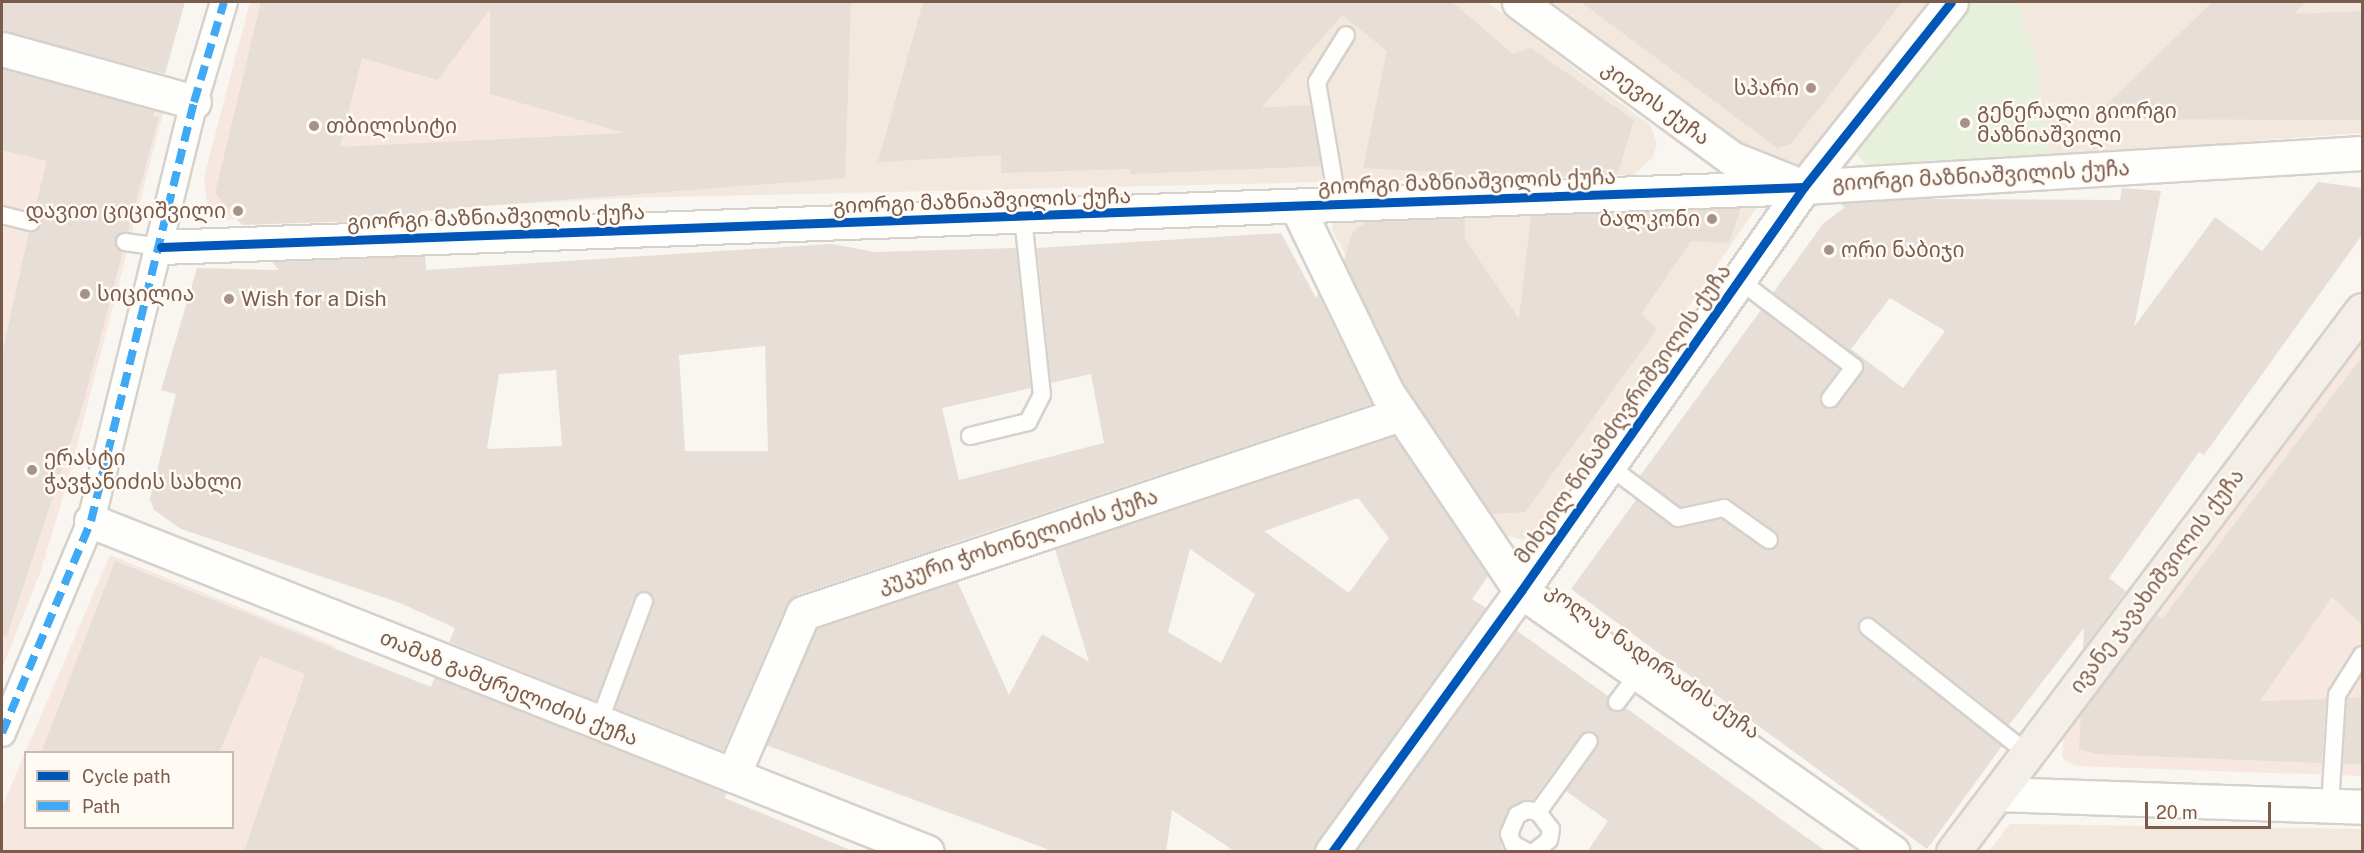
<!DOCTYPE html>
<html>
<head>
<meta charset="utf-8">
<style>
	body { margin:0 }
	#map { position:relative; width:2364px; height:853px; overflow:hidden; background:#f9f5f0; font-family:"Public Sans","Noto Sans Georgian",sans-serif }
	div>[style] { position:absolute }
	.residential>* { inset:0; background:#f2e8de }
	.commercial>* { inset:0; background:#f6e8e1 }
	.green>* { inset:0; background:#e7f0db }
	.building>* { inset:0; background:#e6ded7 }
	.roads { filter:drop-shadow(2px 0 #d7d1cb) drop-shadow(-2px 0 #d7d1cb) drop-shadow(0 2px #d7d1cb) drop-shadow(0 -2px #d7d1cb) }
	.service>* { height:16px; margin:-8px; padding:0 8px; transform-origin:8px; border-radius:8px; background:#fefefd }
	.pedestrian>* { height:26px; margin:-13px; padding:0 13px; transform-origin:13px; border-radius:13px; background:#fefefd }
	.minor>* { height:33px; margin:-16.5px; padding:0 16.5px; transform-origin:16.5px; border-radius:16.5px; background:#fefefd }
	.secondary>* { height:33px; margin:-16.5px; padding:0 16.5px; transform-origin:16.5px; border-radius:16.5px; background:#fefefd }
	.primary>* { height:33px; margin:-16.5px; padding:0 16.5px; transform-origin:16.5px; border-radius:16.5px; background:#f3eee8 }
	.quiet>* { height:8px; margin-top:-4px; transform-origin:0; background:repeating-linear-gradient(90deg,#3fa9f5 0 15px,transparent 0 23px) }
	.cycleway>* { height:9px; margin:-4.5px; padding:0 4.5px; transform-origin:4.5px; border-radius:4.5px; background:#0057b8 }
	.dots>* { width:16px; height:16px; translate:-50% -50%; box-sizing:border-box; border:3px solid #fffaf3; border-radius:50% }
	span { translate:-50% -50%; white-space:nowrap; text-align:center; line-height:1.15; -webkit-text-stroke:5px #fffaf3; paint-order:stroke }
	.poi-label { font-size:21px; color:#7a5c4d }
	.right { translate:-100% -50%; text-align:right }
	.left { translate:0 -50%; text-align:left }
	.street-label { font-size:21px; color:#7a5c4d }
	.frame { position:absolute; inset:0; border:3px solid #7a5c4d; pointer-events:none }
	.legend { position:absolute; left:24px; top:751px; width:210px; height:78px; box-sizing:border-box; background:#fffaf3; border:2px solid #cabbb1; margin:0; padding:8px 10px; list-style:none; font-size:18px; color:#7a5c4d }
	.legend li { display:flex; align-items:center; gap:12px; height:30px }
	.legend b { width:30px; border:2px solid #cabbb1 }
	.scale { position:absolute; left:2145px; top:802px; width:126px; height:27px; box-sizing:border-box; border:3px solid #7a5c4d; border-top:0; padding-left:8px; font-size:18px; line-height:21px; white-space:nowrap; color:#7a5c4d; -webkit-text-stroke:4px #fffaf3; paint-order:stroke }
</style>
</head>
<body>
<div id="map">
	<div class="residential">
		<div style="clip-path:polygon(695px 2px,1487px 2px,1651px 126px,1657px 144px,1653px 157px,1634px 175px,625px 198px)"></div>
		<div style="clip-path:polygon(1553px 2px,1931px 2px,1795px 171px,1769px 166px)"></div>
		<div style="clip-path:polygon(2018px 2px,2362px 2px,2362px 133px,2049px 156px)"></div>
		<div style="clip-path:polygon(1746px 202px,1757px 207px,1536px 529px,1523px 540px,1502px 534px,1427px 408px,1332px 230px,1332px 219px)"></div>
		<div style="clip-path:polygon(2010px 824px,2362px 829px,2362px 851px,1989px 851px)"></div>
	</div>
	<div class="commercial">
		<div style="clip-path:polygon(250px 2px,695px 2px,625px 198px,227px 220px,207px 207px,204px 177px)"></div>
		<div style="clip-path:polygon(2px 64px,164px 110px,66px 487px,41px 570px,2px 669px)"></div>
		<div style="clip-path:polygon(2362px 338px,2362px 776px,2075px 766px,2062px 757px,2064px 736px)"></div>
		<div style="clip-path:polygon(evenodd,110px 555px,335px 646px,268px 851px,2px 852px,2px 807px,110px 555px,26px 752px,232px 752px,232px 828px,26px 828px,26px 752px)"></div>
	</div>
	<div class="green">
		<div style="clip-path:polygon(1969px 2px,2018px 2px,2038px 65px,2049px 156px,1867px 166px,1855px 153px,1857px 138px)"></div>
	</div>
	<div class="building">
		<div style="clip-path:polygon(2px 2px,185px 2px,165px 74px,2px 31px)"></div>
		<div style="clip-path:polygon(evenodd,261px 2px,851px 2px,845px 178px,421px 211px,422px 219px,242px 225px,215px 193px,261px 2px,490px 9px,490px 94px,625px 133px,340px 147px,362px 58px,438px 80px,490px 9px)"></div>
		<div style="clip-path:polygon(923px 2px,1452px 2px,1513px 54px,1531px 48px,1634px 120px,1617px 175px,1536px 178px,1536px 172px,1469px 174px,1468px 180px,1425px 182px,1440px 172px,1363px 168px,1387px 51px,1342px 15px,1261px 108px,1310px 105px,1321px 166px,1130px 174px,1130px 169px,1001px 173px,1001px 155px,878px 162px)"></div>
		<div style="clip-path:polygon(1581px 2px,1902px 2px,1791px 144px,1777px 148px)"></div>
		<div style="clip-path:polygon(2212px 2px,2305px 2px,2294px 14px,2362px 11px,2362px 120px,2092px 119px)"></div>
		<div style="clip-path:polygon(2px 68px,155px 111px,153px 116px,159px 117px,128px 232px,115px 240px,123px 252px,82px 408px,7px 636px,2px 635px,2px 354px,29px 232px,41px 224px,34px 212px,47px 161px,2px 150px)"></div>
		<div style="clip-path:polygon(evenodd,2318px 182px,2362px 188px,2362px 235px,2204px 455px,2199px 452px,2109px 578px,2126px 591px,2083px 649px,2084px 628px,2009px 725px,1875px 619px,1859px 621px,1861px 635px,2002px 746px,1927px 849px,1571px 589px,1636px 500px,1675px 528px,1722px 519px,1763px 549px,1778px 546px,1776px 532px,1730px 499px,1680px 507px,1640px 476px,1761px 310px,1839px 369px,1820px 397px,1824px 408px,1838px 406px,1862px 373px,1860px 359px,1773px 293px,1823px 224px,1845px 207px,1840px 204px,1917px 199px,2120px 200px,2122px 188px,2161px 191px,2134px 327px,2215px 217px,2262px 251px,2318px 182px,1890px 298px,1945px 331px,1903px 388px,1851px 349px,1890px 298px)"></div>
		<div style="clip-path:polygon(1741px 208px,1729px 243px,1691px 241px,1641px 314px,1657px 329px,1525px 512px,1492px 514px,1404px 385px,1344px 260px,1353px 231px,1367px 222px,1465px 218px,1465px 239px,1519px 319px,1531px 216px)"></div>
		<div style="clip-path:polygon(evenodd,1281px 233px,1316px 298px,1318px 294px,1372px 404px,797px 595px,786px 606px,723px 751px,615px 708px,654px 605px,648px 591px,634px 597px,596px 701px,449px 642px,455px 628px,400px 603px,181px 529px,154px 510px,150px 499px,176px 394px,161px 390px,197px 268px,279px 270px,272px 262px,425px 256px,426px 270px,832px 244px,874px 252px,1016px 248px,1031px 388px,942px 408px,959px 480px,1104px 443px,1091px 374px,1051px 383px,1037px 248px,1281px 233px,765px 346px,768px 451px,685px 451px,679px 355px,765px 346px,1281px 233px,556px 370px,562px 446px,487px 449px,499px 374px,556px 370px)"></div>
		<div style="clip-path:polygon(2362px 357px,2362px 625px,2332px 597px,2260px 701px,2326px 699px,2322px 763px,2097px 754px,2079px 749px,2081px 714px,2156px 614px,2162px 619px)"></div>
		<div style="clip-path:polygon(evenodd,1394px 436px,1488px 576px,1472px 599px,1486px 608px,1314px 852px,1236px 852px,1172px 810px,1166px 852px,1055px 852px,766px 745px,817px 628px,957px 581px,1009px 695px,1042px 634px,1089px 662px,1055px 549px,1394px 436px,1358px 498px,1389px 538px,1349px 593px,1264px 531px,1358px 498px,1394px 436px,1190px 549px,1255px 594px,1221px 663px,1168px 632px,1190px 549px)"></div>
		<div style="clip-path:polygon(115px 561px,431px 687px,435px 677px,726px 793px,725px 798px,855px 852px,244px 852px,305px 674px,260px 656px,219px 753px,41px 753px)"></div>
		<div style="clip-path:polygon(1516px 630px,1608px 696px,1611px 711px,1626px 708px,1827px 852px,1587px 852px,1608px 821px,1566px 791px,1598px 747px,1598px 736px,1589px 731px,1580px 735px,1533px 800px,1522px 801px,1508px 810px,1499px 831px,1503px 852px,1356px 852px)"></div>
		<div style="clip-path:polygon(2362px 697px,2362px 764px,2343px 764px,2347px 698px)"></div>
	</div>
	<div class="roads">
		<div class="service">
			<div style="left:1338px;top:205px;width:125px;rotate:-99.7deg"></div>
			<div style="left:1317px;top:82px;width:55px;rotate:-58.3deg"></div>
			<div style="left:2px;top:215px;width:30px;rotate:14deg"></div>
			<div style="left:125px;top:242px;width:36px;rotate:8deg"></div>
			<div style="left:1739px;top:280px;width:144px;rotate:37.1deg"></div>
			<div style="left:1854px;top:367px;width:40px;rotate:127deg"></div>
			<div style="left:970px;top:436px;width:60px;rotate:-13.6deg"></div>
			<div style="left:1028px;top:422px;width:30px;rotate:-63deg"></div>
			<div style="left:1042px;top:395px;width:178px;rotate:-96.1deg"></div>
			<div style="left:1609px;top:466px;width:86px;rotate:37deg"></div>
			<div style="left:1678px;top:518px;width:47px;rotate:-12.3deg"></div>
			<div style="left:1724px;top:508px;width:55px;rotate:35.4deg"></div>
			<div style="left:1868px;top:627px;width:203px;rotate:38.4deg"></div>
			<div style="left:1617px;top:702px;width:36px;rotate:-53deg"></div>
			<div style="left:598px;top:725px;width:132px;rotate:-69.6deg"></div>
			<div style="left:2330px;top:806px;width:111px;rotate:-86.4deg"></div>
			<div style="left:2337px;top:695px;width:47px;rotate:-58deg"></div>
			<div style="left:1538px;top:812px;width:87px;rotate:-54.3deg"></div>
			<div style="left:1528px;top:852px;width:17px;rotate:-152deg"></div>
			<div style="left:1513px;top:844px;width:11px;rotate:-112deg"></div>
			<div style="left:1509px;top:834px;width:21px;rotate:-67deg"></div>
			<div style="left:1517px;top:815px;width:11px;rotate:-27deg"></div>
			<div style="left:1527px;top:810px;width:11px;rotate:10deg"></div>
			<div style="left:1538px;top:812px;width:21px;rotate:53deg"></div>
			<div style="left:1551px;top:829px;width:11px;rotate:100deg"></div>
			<div style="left:1549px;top:840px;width:19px;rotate:141deg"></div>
		</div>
		<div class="pedestrian">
			<div style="left:2px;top:733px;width:230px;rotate:-67.2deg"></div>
			<div style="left:91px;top:521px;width:431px;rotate:-76.2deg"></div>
			<div style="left:194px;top:102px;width:104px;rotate:-73.3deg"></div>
		</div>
		<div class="minor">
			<div style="left:2px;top:49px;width:199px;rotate:15.4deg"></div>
			<div style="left:1297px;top:207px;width:208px;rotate:64.1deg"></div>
			<div style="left:1388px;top:394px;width:238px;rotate:56deg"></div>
			<div style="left:1521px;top:591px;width:454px;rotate:35.1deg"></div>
			<div style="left:161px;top:247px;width:1644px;rotate:-2.09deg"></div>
			<div style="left:91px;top:521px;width:899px;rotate:21.6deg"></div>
			<div style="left:733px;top:775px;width:176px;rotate:-66.6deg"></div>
			<div style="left:803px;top:613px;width:630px;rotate:-18.41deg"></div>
			<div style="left:1997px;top:794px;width:365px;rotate:2deg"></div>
			<div style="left:1332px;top:852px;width:322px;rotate:-54.1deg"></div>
			<div style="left:1521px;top:591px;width:493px;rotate:-55deg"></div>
			<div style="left:1804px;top:187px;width:236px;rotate:-51.5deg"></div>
		</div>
		<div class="secondary">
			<div style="left:1519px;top:2px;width:263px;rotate:36.3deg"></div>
			<div style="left:1731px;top:158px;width:79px;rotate:21.7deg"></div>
			<div style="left:1804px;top:187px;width:559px;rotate:-3.49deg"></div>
		</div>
		<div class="primary">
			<div style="left:1953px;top:852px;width:679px;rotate:-52.96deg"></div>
		</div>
	</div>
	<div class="quiet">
		<div style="left:2px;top:733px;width:230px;rotate:-67.2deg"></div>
		<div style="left:91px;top:521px;width:431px;rotate:-76.2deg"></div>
		<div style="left:194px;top:102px;width:104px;rotate:-73.3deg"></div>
	</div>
	<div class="cycleway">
		<div style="left:161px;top:247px;width:1644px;rotate:-2.09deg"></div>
		<div style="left:1332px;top:852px;width:322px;rotate:-54.1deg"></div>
		<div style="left:1521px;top:591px;width:493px;rotate:-55deg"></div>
		<div style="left:1804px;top:187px;width:236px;rotate:-51.5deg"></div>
	</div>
	<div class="dots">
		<div style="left:1811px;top:88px;background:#a69286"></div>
		<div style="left:1965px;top:123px;background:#a69286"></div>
		<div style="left:314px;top:126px;background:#a69286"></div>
		<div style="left:238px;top:211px;background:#a69286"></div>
		<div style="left:1712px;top:219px;background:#a69286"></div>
		<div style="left:1829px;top:250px;background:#a69286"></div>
		<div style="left:85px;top:294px;background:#a69286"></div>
		<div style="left:229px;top:299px;background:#a69286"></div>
		<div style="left:32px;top:470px;background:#a69286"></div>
	</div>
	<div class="poi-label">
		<span class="right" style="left:1799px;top:88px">სპარი</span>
		<span class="left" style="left:1977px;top:123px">გენერალი გიორგი<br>მაზნიაშვილი</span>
		<span class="left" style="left:326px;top:126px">თბილისიტი</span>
		<span class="right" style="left:226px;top:211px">დავით ციციშვილი</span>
		<span class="right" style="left:1700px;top:219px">ბალკონი</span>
		<span class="left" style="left:1841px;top:250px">ორი ნაბიჯი</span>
		<span class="left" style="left:97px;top:294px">სიცილია</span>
		<span class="left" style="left:241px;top:299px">Wish for a Dish</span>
		<span class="left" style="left:44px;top:470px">ერასტი<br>ჭავჭანიძის სახლი</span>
	</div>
	<div class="street-label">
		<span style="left:1656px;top:103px;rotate:36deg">კიევის ქუჩა</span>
		<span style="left:1981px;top:176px;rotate:-3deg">გიორგი მაზნიაშვილის ქუჩა</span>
		<span style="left:1467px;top:182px;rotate:-2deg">გიორგი მაზნიაშვილის ქუჩა</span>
		<span style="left:982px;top:201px;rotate:-2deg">გიორგი მაზნიაშვილის ქუჩა</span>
		<span style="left:496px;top:217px;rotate:-2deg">გიორგი მაზნიაშვილის ქუჩა</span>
		<span style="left:1623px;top:414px;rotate:-55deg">მიხეილ წინამძღვრიშვილის ქუჩა</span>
		<span style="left:1018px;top:541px;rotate:-18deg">კუკური ჭოხონელიძის ქუჩა</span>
		<span style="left:2157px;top:581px;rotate:-53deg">ივანე ჯავახიშვილის ქუჩა</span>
		<span style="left:1653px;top:661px;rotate:35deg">კოლაუ ნადირაძის ქუჩა</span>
		<span style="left:509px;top:688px;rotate:22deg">თამაზ გამყრელიძის ქუჩა</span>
	</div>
	<div class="frame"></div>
	<ul class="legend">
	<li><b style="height:8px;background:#0057b8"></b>Cycle path</li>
	<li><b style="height:8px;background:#3fa9f5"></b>Path</li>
	</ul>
	<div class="scale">20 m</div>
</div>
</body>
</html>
